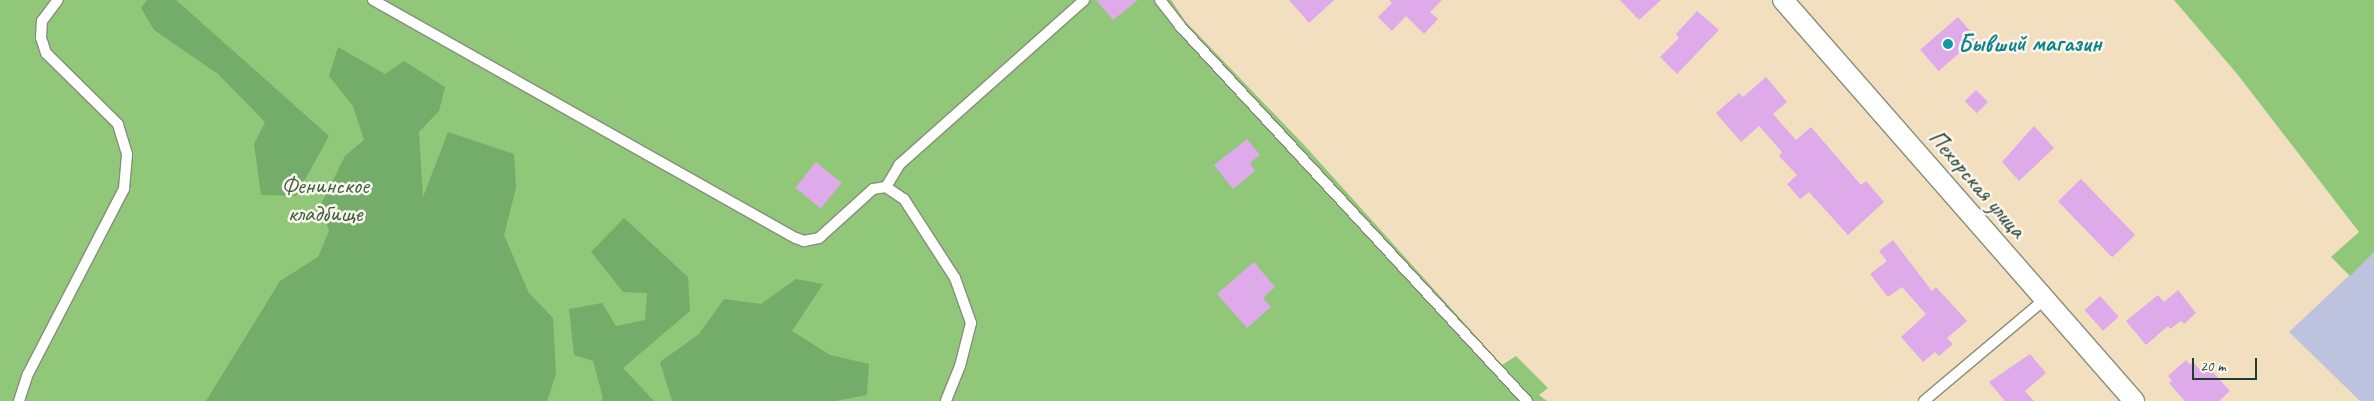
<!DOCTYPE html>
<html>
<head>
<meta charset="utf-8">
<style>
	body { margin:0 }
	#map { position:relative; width:2374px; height:401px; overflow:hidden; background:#f1dfbf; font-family:Caveat,sans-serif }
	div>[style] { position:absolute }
	.industrial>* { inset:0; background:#bdc3de }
	.green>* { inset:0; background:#91c779 }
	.forest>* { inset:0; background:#74ac69 }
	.building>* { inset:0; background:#dfaaea; transform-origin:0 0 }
	.roads { filter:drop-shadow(1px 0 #888e7a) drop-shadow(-1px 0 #888e7a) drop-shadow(0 1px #888e7a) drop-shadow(0 -1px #888e7a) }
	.service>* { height:10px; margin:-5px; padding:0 5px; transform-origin:5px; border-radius:5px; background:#fff }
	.minor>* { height:20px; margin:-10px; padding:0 10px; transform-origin:10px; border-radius:10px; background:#fff }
	.dots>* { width:14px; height:14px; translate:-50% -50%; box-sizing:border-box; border:2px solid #fbf7ec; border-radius:50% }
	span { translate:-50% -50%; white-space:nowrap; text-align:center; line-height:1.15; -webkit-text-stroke:5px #fbf7ec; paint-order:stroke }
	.culture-label { font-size:24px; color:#0d838f; font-weight:700 }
	.left { translate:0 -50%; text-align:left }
	.street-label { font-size:24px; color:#1f3d34 }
	.park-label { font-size:24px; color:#3c6045 }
	.scale { position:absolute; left:2192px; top:358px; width:65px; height:22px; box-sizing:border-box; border:2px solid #1f3d34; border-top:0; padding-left:6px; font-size:15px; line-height:18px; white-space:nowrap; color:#1f3d34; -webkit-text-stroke:4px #fbf7ec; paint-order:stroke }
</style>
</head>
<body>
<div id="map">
	<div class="industrial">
		<div style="clip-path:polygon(2374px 252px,2374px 401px,2360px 401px,2289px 332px)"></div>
	</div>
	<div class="green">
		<div style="clip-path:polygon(0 0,1171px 0,1185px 21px,1305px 146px,1502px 365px,1516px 356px,1548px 388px,1539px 395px,1547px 401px,0 401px)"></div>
		<div style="clip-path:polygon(2174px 0,2374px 0,2374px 252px,2350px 276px,2331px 257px,2359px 232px,2238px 75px)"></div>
	</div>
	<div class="forest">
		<div style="clip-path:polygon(147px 0,176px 0,329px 136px,296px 196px,261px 195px,254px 144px,265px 122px,218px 74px,154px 30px,141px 8px)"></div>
		<div style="clip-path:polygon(338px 47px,385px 74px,404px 61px,445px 87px,439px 111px,419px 132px,423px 197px,448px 132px,514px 154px,516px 188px,504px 235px,529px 293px,553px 318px,556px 374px,547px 401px,206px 401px,280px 281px,318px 257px,329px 231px,321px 204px,345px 156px,364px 140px,353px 106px,329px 76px)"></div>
		<div style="clip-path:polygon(624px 218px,688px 277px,690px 311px,623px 368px,654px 401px,601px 401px,603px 398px,593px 361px,574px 355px,569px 309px,602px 303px,616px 326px,645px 320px,647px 293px,623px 292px,591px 252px)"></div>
		<div style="clip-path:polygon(796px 279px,823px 284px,792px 331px,830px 355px,869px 364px,867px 395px,836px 401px,672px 401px,660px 362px,699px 334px,724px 299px,761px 304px)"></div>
	</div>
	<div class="building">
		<div style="clip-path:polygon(1096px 0,1138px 0,1113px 20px)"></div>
		<div style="clip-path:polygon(1289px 0,1334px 0,1309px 23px)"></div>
		<div style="clip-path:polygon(1389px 0,1442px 0,1430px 12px,1438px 19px,1424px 34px,1406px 16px,1392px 31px,1378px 17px,1392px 3px)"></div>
		<div style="clip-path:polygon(1620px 0,1661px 0,1639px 20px)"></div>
		<div style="clip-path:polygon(1697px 11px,1719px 30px,1677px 74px,1660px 57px,1679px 38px,1676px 34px)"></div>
		<div style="left:1958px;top:17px;width:28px;height:50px;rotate:49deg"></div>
		<div style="clip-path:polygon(1766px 77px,1787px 102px,1773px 114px,1796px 140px,1811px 127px,1861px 185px,1866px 181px,1884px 202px,1848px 235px,1809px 192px,1800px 199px,1787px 184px,1797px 175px,1779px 156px,1782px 152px,1759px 126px,1741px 142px,1716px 113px,1739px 93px,1743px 97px)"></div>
		<div style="left:1976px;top:90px;width:17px;height:16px;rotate:45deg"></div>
		<div style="clip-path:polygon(2034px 126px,2054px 148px,2019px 181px,2002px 162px)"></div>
		<div style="clip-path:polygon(1247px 139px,1260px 155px,1250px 163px,1255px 171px,1233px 189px,1214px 165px)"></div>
		<div style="left:816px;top:162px;width:33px;height:33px;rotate:39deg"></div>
		<div style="left:2081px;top:179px;width:78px;height:32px;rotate:46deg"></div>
		<div style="clip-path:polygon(1893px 240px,1932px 291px,1936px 287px,1967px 321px,1947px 338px,1953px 344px,1939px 356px,1935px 352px,1923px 362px,1901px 337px,1926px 314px,1902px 287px,1888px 297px,1870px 274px,1887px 261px,1879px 251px)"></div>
		<div style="clip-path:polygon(1254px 262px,1275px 287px,1263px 298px,1271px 307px,1247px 328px,1217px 294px)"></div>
		<div style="clip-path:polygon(2178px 290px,2196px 313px,2184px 324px,2181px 321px,2170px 329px,2168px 326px,2146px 345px,2126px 321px,2158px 295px,2164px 302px)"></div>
		<div style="left:2100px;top:296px;width:28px;height:21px;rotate:48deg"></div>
		<div style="clip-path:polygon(2030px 354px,2046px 373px,2025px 391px,2034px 401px,2005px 401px,1989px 382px)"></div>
		<div style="clip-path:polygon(2186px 360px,2190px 365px,2193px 362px,2204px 374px,2210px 369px,2230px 391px,2219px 401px,2185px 401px,2169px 383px,2172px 381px,2168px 376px)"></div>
	</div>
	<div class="roads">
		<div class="service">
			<div style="left:373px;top:0;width:485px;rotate:29.4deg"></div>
			<div style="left:796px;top:238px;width:9px;rotate:21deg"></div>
			<div style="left:804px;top:241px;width:15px;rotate:-11deg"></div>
			<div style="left:819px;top:238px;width:73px;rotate:-42.2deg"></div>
			<div style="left:873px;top:189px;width:13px;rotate:-9deg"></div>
			<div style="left:886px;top:187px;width:22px;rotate:34deg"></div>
			<div style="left:904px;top:199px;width:94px;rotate:57.2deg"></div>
			<div style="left:955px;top:278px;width:48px;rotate:70.4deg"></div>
			<div style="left:971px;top:323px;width:44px;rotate:104.3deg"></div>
			<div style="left:960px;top:366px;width:38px;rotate:112deg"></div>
			<div style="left:1160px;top:0;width:33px;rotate:52deg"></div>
			<div style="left:1180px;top:26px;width:511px;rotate:47.22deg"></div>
			<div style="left:886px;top:187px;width:26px;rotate:-59deg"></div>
			<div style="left:899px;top:165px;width:248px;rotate:-41.7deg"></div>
			<div style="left:19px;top:401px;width:28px;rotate:-72deg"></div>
			<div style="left:28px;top:374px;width:208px;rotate:-62.6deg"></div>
			<div style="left:124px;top:189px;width:35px;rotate:-85deg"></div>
			<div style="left:127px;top:154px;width:31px;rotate:-107deg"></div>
			<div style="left:118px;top:124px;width:101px;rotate:-135.4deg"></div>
			<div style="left:46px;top:53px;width:16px;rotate:-108deg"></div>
			<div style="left:41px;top:38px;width:17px;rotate:-87deg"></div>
			<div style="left:42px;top:21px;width:26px;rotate:-53deg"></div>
			<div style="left:1924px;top:401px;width:157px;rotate:-40.1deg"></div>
		</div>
		<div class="minor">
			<div style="left:1783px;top:0;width:533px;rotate:48.8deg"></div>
		</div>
	</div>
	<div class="dots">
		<div style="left:1948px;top:44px;background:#0f9aa8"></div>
	</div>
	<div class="culture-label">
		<span class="left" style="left:1958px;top:44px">Бывший магазин</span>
	</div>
	<div class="street-label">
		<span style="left:1977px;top:184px;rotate:49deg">Пехорская улица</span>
	</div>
	<div class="park-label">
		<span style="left:325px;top:200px">Фенинское<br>кладбище</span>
	</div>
	<div class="scale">20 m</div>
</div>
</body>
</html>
